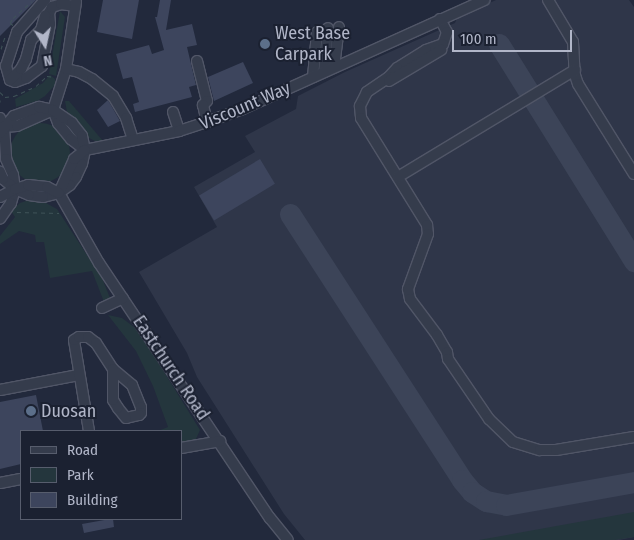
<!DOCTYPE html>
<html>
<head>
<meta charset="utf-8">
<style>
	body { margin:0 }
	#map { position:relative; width:634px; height:540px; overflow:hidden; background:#22293c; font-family:"Fira Sans Condensed",sans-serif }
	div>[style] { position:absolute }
	.airport>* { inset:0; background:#2f3649 }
	.green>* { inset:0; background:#24363d }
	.round { border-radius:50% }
	.taxiway>* { height:21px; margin:-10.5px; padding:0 10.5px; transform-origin:10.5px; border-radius:10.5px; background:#3c4458 }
	.building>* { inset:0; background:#3d455d; transform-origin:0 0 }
	.path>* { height:1px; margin-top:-0.5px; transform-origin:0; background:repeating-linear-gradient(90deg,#3e5257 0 4px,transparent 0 8px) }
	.roads { filter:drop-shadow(1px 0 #515667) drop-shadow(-1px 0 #515667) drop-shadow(0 1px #515667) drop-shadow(0 -1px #515667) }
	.minor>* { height:10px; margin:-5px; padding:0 5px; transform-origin:5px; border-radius:5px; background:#353c4c }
	.dots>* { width:14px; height:14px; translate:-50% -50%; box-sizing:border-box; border:2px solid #1b2131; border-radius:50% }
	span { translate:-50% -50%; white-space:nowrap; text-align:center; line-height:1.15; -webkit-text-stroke:4px #1b2131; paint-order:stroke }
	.poi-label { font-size:18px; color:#b1b6c8 }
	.left { translate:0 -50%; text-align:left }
	.street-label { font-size:18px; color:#b1b6c8 }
	.legend { position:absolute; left:20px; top:430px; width:162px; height:90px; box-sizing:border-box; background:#1b2131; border:1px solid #575d6d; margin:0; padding:6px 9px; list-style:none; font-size:15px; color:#b1b6c8 }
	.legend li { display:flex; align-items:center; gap:10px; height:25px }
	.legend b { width:25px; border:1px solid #575d6d }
	.north { position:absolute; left:20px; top:20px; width:50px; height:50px; -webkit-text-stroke:4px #1b2131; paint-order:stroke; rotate:170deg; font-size:14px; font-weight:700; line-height:20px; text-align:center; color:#b1b6c8 }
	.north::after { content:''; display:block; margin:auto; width:18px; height:22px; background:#b1b6c8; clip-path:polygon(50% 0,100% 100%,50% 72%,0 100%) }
	.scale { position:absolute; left:452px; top:30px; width:120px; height:22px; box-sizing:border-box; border:2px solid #b1b6c8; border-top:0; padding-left:6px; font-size:15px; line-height:18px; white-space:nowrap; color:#b1b6c8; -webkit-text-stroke:4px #1b2131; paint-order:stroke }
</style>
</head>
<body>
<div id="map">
	<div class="airport">
		<div style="clip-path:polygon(496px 0,629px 0,634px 7px,634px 537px,619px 540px,305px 540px,284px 514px,197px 377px,187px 353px,139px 272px,217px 227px,194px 187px,255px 152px,245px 136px,296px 109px,298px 96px,345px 72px,455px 23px,457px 18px)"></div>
	</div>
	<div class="green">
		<div style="clip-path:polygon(60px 11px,65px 17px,56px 76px,49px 74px)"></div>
		<div style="clip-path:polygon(50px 75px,55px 79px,56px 84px,45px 96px,37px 101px,16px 107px,15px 99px,43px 83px)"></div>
		<div style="clip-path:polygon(65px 101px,69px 101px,103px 141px,95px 141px,89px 138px,67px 112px)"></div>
		<div class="round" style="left:10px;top:123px;width:60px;height:60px"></div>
		<div style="clip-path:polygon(29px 200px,44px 202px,57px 209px,102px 278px,110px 298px,104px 302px,92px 271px,50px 278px,44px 242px,36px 242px,35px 235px,19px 231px,0 244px,0 236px,15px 217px,11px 211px,20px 203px)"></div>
		<div style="clip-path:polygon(108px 315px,122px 318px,138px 330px,200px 430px,196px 439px,181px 443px,181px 431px,158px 431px,168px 427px,153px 386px,136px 351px)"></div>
		<div style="clip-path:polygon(634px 512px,634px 537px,615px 540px,479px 540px)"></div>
	</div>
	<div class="taxiway">
		<div style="left:499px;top:44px;width:256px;rotate:58.1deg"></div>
		<div style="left:290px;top:214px;width:317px;rotate:57.1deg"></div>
		<div style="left:462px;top:480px;width:16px;rotate:50deg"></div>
		<div style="left:472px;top:492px;width:17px;rotate:33deg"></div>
		<div style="left:486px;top:501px;width:20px;rotate:11deg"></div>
		<div style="left:506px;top:505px;width:130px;rotate:-10.2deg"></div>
	</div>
	<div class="building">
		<div style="clip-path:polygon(0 0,36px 0,0 36px)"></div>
		<div style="clip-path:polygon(103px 0,139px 0,132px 39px,97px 32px)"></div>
		<div style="clip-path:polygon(160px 0,171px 0,166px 30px,192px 24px,197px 45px,187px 47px,196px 85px,189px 87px,192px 97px,135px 112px,133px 104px,139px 102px,132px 77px,123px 79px,116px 54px,149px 45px,152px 54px,164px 50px,155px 17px,157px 17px)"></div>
		<div style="clip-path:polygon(243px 62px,253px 83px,214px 101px,208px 77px)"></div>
		<div style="clip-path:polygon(108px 100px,120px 121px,108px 127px,97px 110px)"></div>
		<div style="left:260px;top:159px;width:29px;height:71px;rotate:59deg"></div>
		<div style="clip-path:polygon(36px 395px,43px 431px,21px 431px,21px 464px,0 469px,0 402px)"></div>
		<div style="clip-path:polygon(110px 519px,113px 519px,114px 527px,84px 533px,82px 524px)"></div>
	</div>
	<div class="path">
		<div style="left:13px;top:25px;width:4px;rotate:-146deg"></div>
		<div style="left:10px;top:23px;width:6px;rotate:-59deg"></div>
		<div style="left:13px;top:18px;width:25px;rotate:-42deg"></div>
		<div style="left:1px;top:49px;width:16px;rotate:-72deg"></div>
		<div style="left:0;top:92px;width:7px;rotate:45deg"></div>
		<div style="left:5px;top:97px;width:9px;rotate:-6deg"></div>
		<div style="left:14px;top:96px;width:24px;rotate:-24deg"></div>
		<div style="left:36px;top:86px;width:15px;rotate:-42deg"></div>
		<div style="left:47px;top:76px;width:8px;rotate:7deg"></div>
		<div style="left:0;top:100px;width:2px;rotate:90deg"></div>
		<div style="left:17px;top:212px;width:42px;rotate:1.4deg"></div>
	</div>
	<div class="roads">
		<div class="minor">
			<div style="left:548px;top:0;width:49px;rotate:59.2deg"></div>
			<div style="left:573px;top:42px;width:33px;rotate:87deg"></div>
			<div style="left:575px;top:75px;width:9px;rotate:72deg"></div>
			<div style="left:578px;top:84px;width:106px;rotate:58.1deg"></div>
			<div style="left:440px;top:19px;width:15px;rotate:62deg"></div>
			<div style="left:447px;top:32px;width:13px;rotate:108deg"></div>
			<div style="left:443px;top:44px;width:18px;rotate:161deg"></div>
			<div style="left:426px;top:50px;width:34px;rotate:148deg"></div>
			<div style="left:397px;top:68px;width:12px;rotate:132deg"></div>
			<div style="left:389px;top:77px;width:27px;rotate:146deg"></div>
			<div style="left:367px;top:92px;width:16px;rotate:117deg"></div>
			<div style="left:360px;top:106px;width:12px;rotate:85deg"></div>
			<div style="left:361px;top:118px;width:126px;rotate:58.3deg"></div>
			<div style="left:427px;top:225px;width:9px;rotate:84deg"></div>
			<div style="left:428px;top:234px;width:59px;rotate:110deg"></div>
			<div style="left:408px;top:289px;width:10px;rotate:79deg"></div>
			<div style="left:410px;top:299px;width:45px;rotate:53.1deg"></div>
			<div style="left:437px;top:335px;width:20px;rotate:60deg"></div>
			<div style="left:447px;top:352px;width:7px;rotate:82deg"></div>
			<div style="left:448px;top:359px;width:73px;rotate:55.7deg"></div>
			<div style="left:489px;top:419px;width:33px;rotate:44deg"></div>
			<div style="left:513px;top:442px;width:28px;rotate:17deg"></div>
			<div style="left:540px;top:450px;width:16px"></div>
			<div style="left:556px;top:450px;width:79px;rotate:-9.5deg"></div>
			<div style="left:197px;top:61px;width:41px;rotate:76deg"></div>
			<div style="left:207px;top:101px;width:6px;rotate:135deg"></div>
			<div style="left:203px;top:105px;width:17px;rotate:77deg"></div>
			<div style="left:334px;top:67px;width:40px;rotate:-82.9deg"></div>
			<div style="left:66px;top:69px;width:13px;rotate:13deg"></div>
			<div style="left:79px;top:72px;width:15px;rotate:28deg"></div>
			<div style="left:92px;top:79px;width:27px;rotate:39deg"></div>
			<div style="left:113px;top:96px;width:26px;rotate:59deg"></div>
			<div style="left:126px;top:118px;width:23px;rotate:72deg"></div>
			<div style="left:324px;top:72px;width:44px;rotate:-84.8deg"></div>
			<div style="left:313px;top:77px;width:45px;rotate:-84.9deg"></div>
			<div style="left:10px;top:80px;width:5px;rotate:22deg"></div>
			<div style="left:15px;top:82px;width:12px;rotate:-20deg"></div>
			<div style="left:26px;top:78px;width:20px;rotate:-37deg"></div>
			<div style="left:42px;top:66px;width:43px;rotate:-79.2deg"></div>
			<div style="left:50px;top:24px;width:11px;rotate:-95deg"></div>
			<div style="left:49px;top:13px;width:7px;rotate:-63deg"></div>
			<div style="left:52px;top:7px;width:9px;rotate:-18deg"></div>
			<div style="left:61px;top:4px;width:14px;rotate:8deg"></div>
			<div style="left:10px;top:80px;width:15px;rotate:-106deg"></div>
			<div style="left:6px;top:66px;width:36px;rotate:-72deg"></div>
			<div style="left:17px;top:32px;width:43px;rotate:-48.8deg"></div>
			<div style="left:10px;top:80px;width:16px;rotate:-45deg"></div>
			<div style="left:21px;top:69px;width:11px;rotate:-63deg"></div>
			<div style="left:26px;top:59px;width:20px;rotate:-75deg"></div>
			<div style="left:31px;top:40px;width:14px;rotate:-45deg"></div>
			<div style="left:41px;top:30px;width:15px;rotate:-74deg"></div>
			<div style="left:389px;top:81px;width:61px;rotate:-30.8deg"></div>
			<div style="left:53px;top:110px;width:43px;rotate:-72.4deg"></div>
			<div style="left:66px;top:69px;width:68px;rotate:-81.5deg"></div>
			<div style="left:53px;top:110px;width:14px;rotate:69deg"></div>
			<div style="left:58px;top:123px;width:21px;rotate:51deg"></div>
			<div style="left:71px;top:139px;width:18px;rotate:38deg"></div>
			<div style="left:173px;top:112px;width:20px;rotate:72deg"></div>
			<div style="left:0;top:118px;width:10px;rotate:66deg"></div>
			<div style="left:4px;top:127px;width:32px;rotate:86deg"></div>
			<div style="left:6px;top:159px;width:17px;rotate:66deg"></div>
			<div style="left:13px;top:175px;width:14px;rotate:82deg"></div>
			<div style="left:15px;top:189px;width:15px;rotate:106deg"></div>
			<div style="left:11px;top:203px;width:19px;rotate:125deg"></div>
			<div style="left:2px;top:127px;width:15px;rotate:-4deg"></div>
			<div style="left:17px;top:126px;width:39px;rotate:-24deg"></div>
			<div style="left:0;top:133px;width:22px;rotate:-51deg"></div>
			<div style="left:14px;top:116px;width:27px;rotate:-20deg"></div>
			<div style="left:39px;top:107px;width:14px;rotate:12deg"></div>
			<div style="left:53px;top:110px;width:23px;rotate:34deg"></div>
			<div style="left:72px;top:123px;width:16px;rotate:52deg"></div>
			<div style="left:82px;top:136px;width:14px;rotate:78deg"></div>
			<div style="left:85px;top:150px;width:14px;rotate:102deg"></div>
			<div style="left:82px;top:164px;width:14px;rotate:115deg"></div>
			<div style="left:76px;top:177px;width:10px;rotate:127deg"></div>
			<div style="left:70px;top:185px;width:14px;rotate:144deg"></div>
			<div style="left:59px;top:193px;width:16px;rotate:166deg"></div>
			<div style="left:43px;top:197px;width:14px;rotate:-172deg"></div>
			<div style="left:29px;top:195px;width:15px;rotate:-157deg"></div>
			<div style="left:15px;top:189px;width:16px;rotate:-140deg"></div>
			<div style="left:3px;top:179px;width:8px;rotate:-113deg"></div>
			<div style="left:85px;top:150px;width:96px;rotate:-11.4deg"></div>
			<div style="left:179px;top:131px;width:29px;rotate:-18deg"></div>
			<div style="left:207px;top:122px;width:38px;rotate:-20deg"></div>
			<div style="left:243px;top:109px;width:265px;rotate:-24.3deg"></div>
			<div style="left:398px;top:177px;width:207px;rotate:-31.2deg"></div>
			<div style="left:59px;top:193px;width:81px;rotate:60.3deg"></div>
			<div style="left:99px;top:263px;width:307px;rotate:56.2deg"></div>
			<div style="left:270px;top:518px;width:28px;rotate:51deg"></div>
			<div style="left:59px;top:193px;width:37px;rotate:-66deg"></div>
			<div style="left:74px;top:159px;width:14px;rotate:-39deg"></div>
			<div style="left:0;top:197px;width:17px;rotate:-28deg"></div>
			<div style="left:15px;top:189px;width:14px;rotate:-17deg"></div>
			<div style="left:28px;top:185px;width:19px;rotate:6deg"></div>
			<div style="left:47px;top:187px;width:13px;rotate:27deg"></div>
			<div style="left:102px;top:308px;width:23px;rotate:-25deg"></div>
			<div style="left:0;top:390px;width:80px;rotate:-10.8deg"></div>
			<div style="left:89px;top:431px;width:92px;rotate:-99.4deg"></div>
			<div style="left:74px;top:340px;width:6px;rotate:-31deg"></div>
			<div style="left:79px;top:337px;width:9px"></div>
			<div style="left:88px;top:337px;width:10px;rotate:37deg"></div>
			<div style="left:96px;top:343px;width:31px;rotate:57deg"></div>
			<div style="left:113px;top:369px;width:25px;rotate:40deg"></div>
			<div style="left:132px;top:385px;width:24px;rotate:68deg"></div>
			<div style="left:141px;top:407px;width:6px;rotate:90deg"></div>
			<div style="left:141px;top:413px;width:3px;rotate:135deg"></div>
			<div style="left:139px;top:415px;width:13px;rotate:167deg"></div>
			<div style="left:126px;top:418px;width:13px;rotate:-129deg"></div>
			<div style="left:118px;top:408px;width:9px;rotate:-122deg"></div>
			<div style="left:113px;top:400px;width:31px;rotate:-90deg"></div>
			<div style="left:181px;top:448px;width:40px;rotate:-10deg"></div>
			<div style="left:0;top:483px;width:21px;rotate:-11deg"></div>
		</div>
	</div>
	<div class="dots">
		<div style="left:265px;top:44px;background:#5c6f8a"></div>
		<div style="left:31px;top:411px;background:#5c6f8a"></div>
	</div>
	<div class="poi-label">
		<span class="left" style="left:275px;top:44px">West Base<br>Carpark</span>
		<span class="left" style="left:41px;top:411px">Duosan</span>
	</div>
	<div class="street-label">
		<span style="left:245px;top:106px;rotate:-23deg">Viscount Way</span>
		<span style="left:171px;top:368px;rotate:56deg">Eastchurch Road</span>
	</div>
	<ul class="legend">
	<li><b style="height:6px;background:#353c4c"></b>Road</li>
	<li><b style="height:14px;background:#24363d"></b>Park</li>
	<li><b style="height:14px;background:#3d455d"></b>Building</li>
	</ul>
	<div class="north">N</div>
	<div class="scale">100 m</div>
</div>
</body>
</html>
